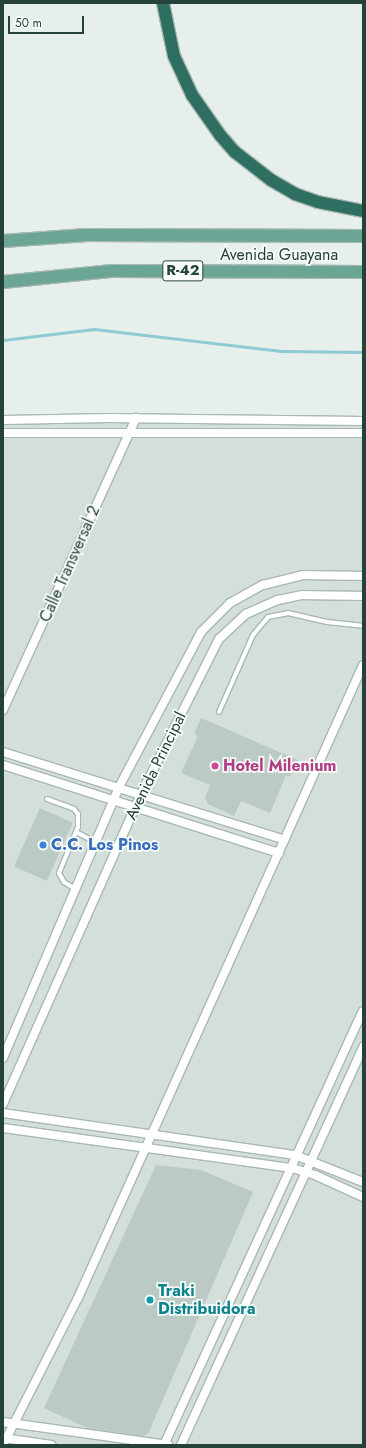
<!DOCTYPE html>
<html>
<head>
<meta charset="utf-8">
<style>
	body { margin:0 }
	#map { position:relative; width:366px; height:1448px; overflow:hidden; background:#e6efeb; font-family:Jost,sans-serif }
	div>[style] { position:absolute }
	.built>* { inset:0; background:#d4dfda; transform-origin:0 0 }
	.stream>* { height:3px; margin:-1.5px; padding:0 1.5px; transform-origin:1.5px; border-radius:1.5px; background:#8ec9d4 }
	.building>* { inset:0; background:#bbcac4; transform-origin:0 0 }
	.roads { filter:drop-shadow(1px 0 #a8b8b2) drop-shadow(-1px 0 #a8b8b2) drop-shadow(0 1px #a8b8b2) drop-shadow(0 -1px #a8b8b2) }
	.lane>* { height:4px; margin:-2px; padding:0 2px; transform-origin:2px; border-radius:2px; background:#fff }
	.street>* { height:8px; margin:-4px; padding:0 4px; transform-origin:4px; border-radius:4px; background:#fff }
	.primary>* { height:12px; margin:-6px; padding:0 6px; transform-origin:6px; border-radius:6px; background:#6aa596 }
	.highway>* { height:12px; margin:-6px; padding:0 6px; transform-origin:6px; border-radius:6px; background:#2f6f62 }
	.dots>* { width:11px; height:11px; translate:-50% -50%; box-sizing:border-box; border:2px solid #f7fbf9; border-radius:50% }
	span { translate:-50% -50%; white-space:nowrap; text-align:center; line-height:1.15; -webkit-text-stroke:3.5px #f7fbf9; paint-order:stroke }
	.shield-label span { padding:1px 3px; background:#f7fbf9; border:1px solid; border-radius:3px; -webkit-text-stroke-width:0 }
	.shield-label { font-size:15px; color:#24423a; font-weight:700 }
	.street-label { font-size:16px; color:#24423a }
	.hotel-label { font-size:16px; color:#b23c85; font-weight:700 }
	.left { translate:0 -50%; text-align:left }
	.shop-label { font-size:16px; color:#366cbe; font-weight:700 }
	.culture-label { font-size:16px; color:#0d838f; font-weight:700 }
	.frame { position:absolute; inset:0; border:4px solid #24423a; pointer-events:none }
	.scale { position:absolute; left:8px; top:16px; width:76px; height:18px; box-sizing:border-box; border:2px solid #24423a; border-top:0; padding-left:5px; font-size:12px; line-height:14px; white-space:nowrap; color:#24423a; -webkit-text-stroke:3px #f7fbf9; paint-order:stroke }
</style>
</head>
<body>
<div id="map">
	<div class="built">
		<div style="left:3px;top:420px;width:360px;height:1025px"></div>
	</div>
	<div class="stream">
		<div style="left:3px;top:340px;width:92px;rotate:-6.9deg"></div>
		<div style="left:94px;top:329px;width:187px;rotate:6.7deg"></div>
		<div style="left:280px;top:351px;width:83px;rotate:0.7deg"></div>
	</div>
	<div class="building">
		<div style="clip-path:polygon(201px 718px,298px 760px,290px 777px,286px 775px,270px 813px,241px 801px,234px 816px,208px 804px,205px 798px,210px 785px,181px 773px,198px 736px,194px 734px)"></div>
		<div style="left:40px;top:808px;width:36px;height:64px;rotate:24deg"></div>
		<div style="clip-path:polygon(156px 1165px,201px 1170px,253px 1192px,148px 1434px,142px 1436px,87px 1428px,44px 1408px)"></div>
	</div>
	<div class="roads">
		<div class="lane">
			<div style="left:219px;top:712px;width:84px;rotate:-66.2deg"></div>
			<div style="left:253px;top:635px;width:23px;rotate:-50deg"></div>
			<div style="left:268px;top:617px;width:20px;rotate:-11deg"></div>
			<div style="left:288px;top:613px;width:40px;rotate:13deg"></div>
			<div style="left:327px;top:622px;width:36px;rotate:6deg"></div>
			<div style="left:47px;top:799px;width:29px;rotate:20deg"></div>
			<div style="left:74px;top:809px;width:6px;rotate:51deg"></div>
			<div style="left:78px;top:814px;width:13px;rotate:90deg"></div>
			<div style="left:78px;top:827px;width:50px;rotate:112.4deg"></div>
			<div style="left:59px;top:873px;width:10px;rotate:61deg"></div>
			<div style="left:64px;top:882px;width:13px;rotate:32deg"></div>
			<div style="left:76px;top:832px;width:21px;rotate:28deg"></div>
		</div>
		<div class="street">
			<div style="left:3px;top:420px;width:106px;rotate:-1.1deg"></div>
			<div style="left:109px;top:418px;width:254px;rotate:0.7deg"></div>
			<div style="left:3px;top:433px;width:360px"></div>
			<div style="left:3px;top:710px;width:321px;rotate:-65.5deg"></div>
			<div style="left:3px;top:752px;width:295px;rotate:17.3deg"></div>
			<div style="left:3px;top:765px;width:290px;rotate:17.7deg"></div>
			<div style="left:3px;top:1058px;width:295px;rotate:-66.8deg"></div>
			<div style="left:119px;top:787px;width:175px;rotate:-62.1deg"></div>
			<div style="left:201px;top:632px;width:41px;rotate:-45deg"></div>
			<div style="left:230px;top:603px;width:38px;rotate:-29deg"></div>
			<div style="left:263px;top:585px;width:41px;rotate:-14deg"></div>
			<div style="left:303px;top:575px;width:60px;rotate:1deg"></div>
			<div style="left:3px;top:1104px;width:339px;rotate:-66deg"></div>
			<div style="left:141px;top:794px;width:174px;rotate:-63.3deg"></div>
			<div style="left:219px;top:639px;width:37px;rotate:-43deg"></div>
			<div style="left:246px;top:614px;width:35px;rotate:-24deg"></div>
			<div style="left:278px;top:600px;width:25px;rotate:-12deg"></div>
			<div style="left:302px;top:595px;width:61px;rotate:0.9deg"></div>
			<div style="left:3px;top:1113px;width:295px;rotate:8.2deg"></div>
			<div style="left:295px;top:1155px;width:73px;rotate:21.7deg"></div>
			<div style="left:3px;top:1128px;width:292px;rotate:7.9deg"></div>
			<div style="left:292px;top:1168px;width:24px;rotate:17deg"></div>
			<div style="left:315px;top:1175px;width:53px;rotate:24.6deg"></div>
			<div style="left:3px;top:1422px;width:167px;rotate:7.9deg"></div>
			<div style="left:3px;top:1438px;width:49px;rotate:8.1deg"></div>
			<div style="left:3px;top:1445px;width:165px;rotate:-63deg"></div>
			<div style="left:78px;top:1298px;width:694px;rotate:-65.76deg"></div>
			<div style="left:164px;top:1445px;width:477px;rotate:-65.4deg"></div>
			<div style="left:181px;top:1445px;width:438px;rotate:-65.4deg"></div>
		</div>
		<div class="primary">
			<div style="left:3px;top:241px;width:84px;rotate:-4.1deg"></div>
			<div style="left:87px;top:235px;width:276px;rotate:0.2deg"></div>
			<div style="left:3px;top:282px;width:110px;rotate:-5.8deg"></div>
			<div style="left:112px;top:271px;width:251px;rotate:0.2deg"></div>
		</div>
		<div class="highway">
			<div style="left:163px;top:3px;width:54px;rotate:78.3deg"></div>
			<div style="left:174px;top:56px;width:43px;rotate:65.2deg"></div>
			<div style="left:192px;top:95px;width:49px;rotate:55deg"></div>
			<div style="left:220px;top:135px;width:23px;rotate:49deg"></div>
			<div style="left:235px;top:152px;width:46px;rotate:37.9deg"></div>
			<div style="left:271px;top:180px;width:28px;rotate:30deg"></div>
			<div style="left:295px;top:194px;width:24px;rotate:19deg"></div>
			<div style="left:318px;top:202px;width:46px;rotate:11.3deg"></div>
		</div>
	</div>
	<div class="dots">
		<div style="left:215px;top:766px;background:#d1479c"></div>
		<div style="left:43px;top:845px;background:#3f7fe0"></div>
		<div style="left:150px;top:1300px;background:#0f9aa8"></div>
	</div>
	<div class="shield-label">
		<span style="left:183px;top:271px">R-42</span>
	</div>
	<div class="street-label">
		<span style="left:279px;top:255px">Avenida Guayana</span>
		<span style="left:70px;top:564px;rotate:-66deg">Calle Transversal 2</span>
		<span style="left:156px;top:766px;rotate:-64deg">Avenida Principal</span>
	</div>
	<div class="hotel-label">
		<span class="left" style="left:223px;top:766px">Hotel Milenium</span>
	</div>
	<div class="shop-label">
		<span class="left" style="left:51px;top:845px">C.C. Los Pinos</span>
	</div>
	<div class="culture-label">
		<span class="left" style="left:158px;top:1300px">Traki<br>Distribuidora</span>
	</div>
	<div class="frame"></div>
	<div class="scale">50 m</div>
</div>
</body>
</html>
